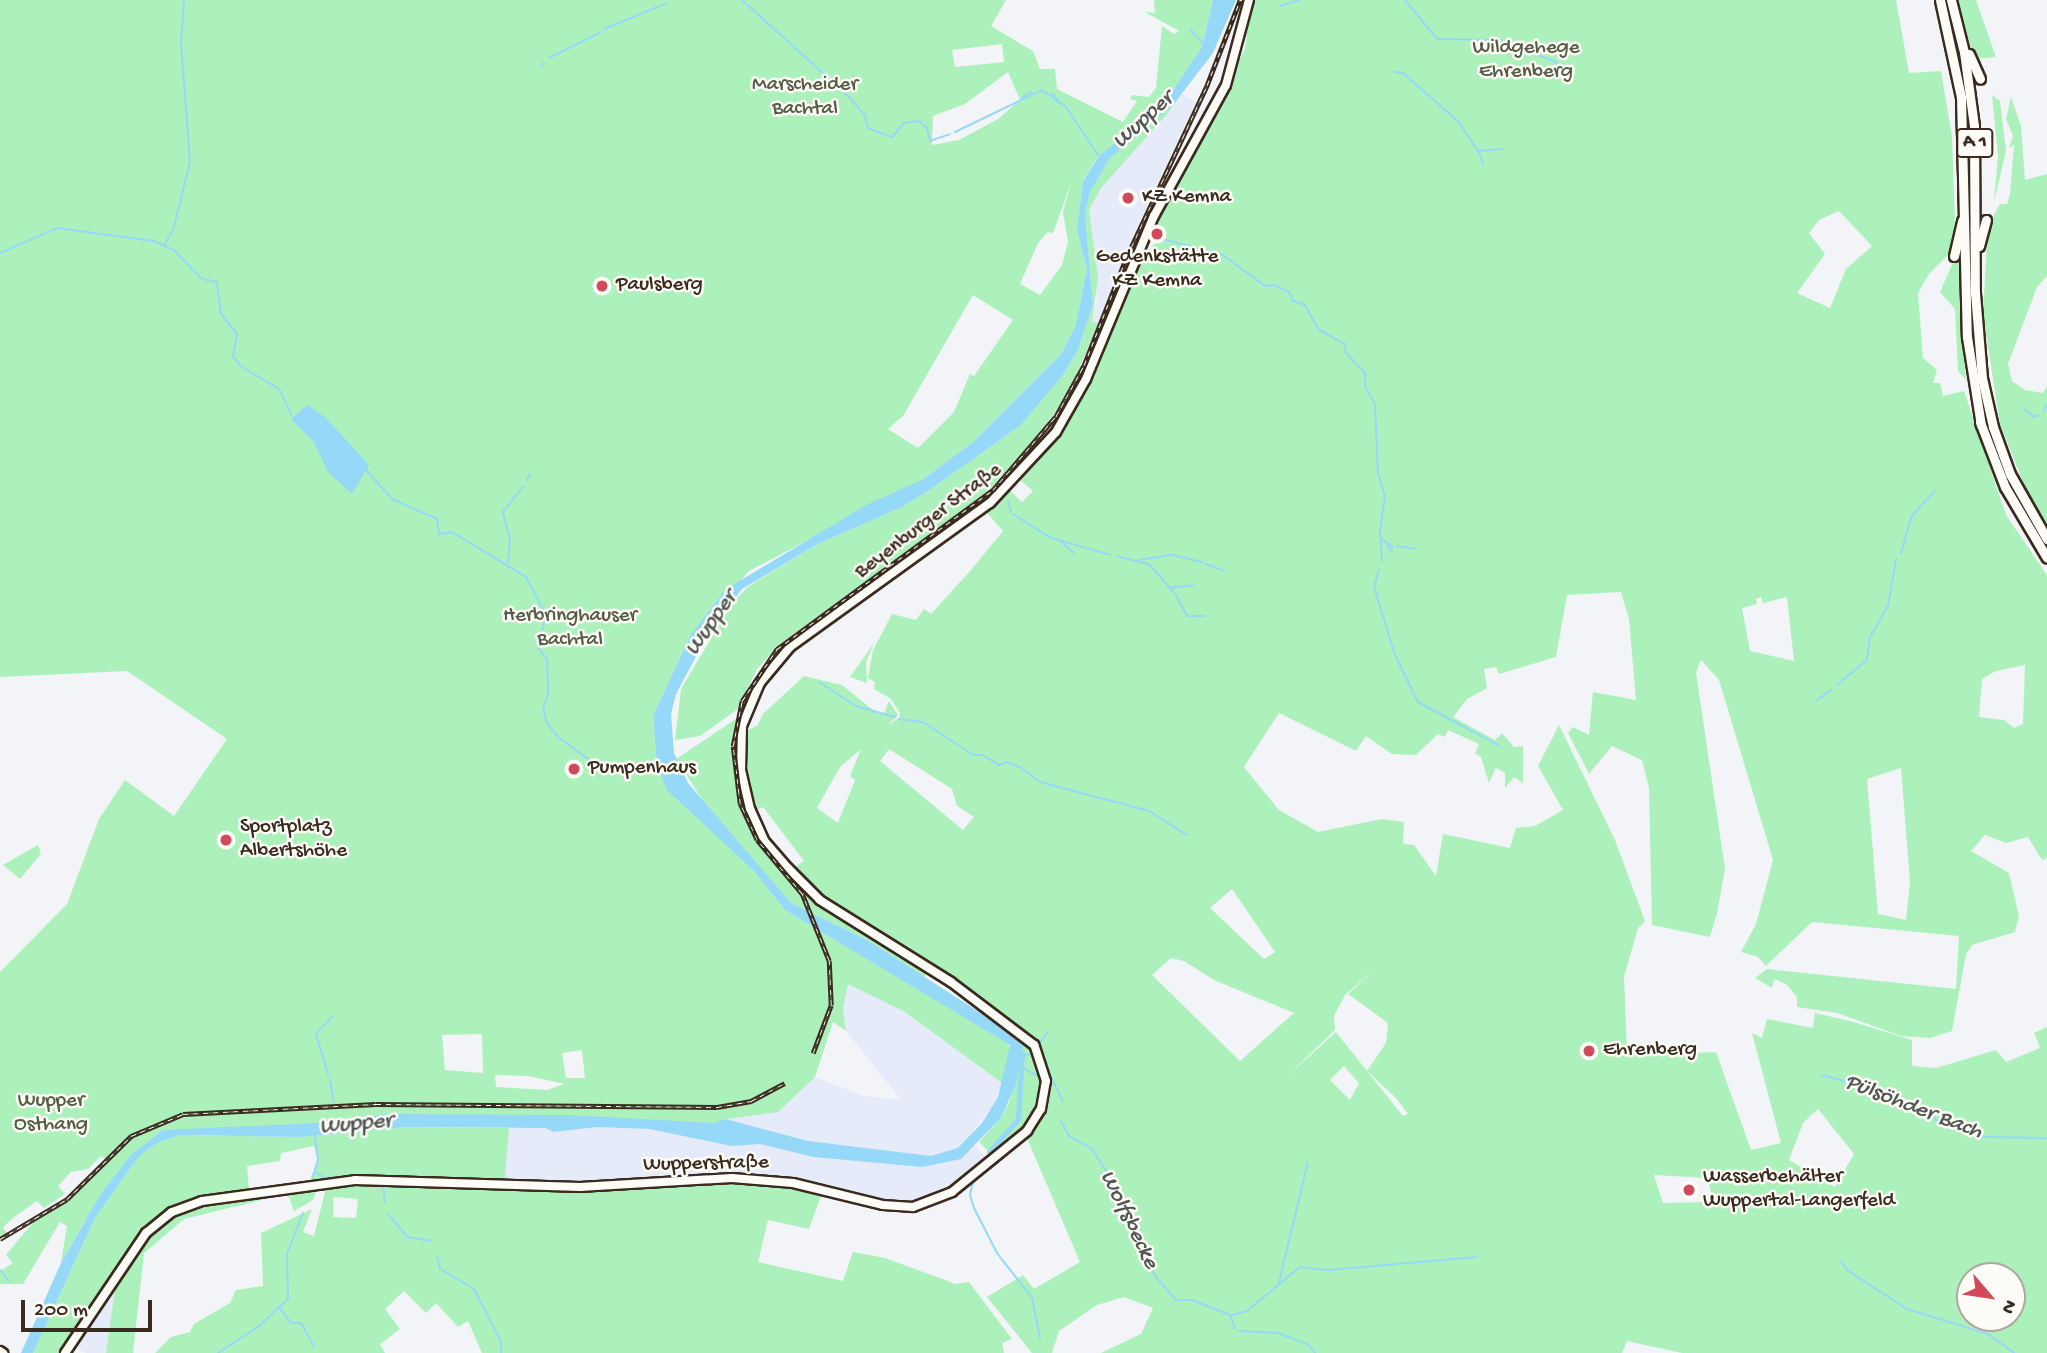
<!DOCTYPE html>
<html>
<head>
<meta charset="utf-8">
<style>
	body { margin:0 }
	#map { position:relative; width:2047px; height:1353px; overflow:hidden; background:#f2f4f8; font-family:"Gochi Hand",sans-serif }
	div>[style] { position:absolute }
	.built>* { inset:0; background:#e5ebf9 }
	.green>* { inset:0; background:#acf1bc }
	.water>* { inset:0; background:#95d8f7 }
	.stream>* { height:2px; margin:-1px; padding:0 1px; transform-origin:1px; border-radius:1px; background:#95d8f7 }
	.canal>* { height:4.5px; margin:-2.25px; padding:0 2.25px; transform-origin:2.25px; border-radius:2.25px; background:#95d8f7 }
	.roads { filter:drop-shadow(2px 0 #3b2a1e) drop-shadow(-2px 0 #3b2a1e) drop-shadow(0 2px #3b2a1e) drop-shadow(0 -2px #3b2a1e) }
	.major>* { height:8px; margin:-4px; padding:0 4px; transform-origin:4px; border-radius:4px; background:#fdfcf7 }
	.highway>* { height:9px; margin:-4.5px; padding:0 4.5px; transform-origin:4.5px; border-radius:4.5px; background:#fdfcf7 }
	.rail>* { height:4.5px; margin-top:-2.25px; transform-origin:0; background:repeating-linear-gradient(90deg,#fdfcf7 0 5px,#3b2a1e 0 10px); box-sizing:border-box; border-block:2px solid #3b2a1e }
	.dots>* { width:19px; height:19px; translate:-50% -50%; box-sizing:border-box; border:4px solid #fdfcf7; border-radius:50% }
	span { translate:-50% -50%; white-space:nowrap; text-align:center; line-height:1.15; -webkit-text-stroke:5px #fdfcf7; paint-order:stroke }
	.shield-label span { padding:2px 5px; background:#fdfcf7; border:2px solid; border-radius:5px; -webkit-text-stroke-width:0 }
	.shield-label { font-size:19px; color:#3b2a1e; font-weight:700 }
	.park-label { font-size:21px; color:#575c46 }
	.poi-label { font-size:21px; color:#3b2a1e }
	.left { translate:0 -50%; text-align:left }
	.street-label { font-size:21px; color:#3b2a1e }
	.water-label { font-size:23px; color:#525654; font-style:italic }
	.north { position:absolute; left:1956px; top:1262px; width:70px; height:70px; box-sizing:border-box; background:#fdfcf7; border:2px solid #afa8a0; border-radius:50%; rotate:119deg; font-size:19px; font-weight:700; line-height:28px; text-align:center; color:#3b2a1e }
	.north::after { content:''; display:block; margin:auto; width:24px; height:32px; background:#d1495b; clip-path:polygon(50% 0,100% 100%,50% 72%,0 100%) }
	.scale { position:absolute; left:21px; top:1300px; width:131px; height:32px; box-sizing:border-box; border:4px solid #3b2a1e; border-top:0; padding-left:9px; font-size:21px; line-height:24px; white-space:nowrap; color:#3b2a1e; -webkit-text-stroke:5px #fdfcf7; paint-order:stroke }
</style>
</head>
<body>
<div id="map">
	<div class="built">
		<div style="clip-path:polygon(1181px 94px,1196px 102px,1133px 235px,1099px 324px,1092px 321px,1097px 299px,1089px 210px,1101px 188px)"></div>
		<div style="clip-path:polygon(847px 983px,906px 1012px,1002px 1083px,994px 1104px,968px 1138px,986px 1158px,948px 1190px,920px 1203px,894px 1203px,821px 1185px,756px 1177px,580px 1184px,505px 1179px,509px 1128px,545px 1128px,554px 1132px,597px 1127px,649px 1129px,728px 1145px,725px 1119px,777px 1112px,815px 1077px,864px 1096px,901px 1100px,846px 1031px,843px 1008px)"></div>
		<div style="clip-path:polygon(116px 1282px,106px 1353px,86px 1353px,75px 1347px)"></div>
	</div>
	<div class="green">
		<div style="clip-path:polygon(evenodd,0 0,1006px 0,991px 26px,1033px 51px,1040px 69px,1055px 69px,1057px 89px,1123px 122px,1137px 101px,1130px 99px,1132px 95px,1149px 97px,1156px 88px,1162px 26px,1174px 34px,1179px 31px,1145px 12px,1155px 13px,1154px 0,1213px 0,1202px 47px,1165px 102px,1098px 157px,1083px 180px,1077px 229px,1087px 270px,1075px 327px,1061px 354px,973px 442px,922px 480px,749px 571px,690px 636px,653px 716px,657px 766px,677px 800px,686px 803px,753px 870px,785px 910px,1007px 1042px,1011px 1050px,1002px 1083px,905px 1012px,848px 984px,843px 1008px,846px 1031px,833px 1022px,815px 1077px,778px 1112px,727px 1119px,729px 1131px,650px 1120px,184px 1132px,151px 1142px,84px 1222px,61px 1263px,67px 1226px,60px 1222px,23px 1284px,0 1284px,0 1271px,13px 1263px,6px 1255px,34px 1221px,74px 1194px,107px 1161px,101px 1156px,88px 1169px,71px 1172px,58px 1186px,65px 1194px,44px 1208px,37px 1201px,14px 1217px,3px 1227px,8px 1235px,0 1241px,0 972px,67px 904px,99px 819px,125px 780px,174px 816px,227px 739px,127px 671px,0 677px,0 0,1002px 44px,1004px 62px,955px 67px,952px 50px,1002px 44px,0 0,1008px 72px,1020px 100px,998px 119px,959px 140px,932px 145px,933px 116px,965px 104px,1008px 72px,0 0,1071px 183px,1063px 212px,1068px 242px,1062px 265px,1040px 295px,1020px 284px,1038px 243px,1048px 232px,1053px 233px,1071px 183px,0 0,973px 295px,1013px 320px,974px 376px,970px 374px,954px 412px,918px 448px,888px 429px,903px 416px,973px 295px,0 0,482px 1034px,483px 1073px,445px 1070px,442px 1035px,482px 1034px,0 0,582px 1050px,585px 1078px,566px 1078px,562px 1053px,582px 1050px,0 0,495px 1075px,529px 1076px,564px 1084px,547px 1090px,496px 1087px,495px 1075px)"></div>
		<div style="clip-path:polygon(evenodd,1251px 0,1896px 0,1909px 73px,1941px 71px,1952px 136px,1955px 224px,1951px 252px,1929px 274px,1918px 293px,1923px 358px,1937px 370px,1933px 383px,1940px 383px,1943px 396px,1964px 391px,2006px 515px,2047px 575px,2047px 858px,2042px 860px,2028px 837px,2006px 843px,1985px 835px,1971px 851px,2009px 873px,2019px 916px,2015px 932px,1972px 945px,1966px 954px,1952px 1031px,1930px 1038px,1901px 1036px,1837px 1013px,1797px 1007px,1797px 997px,1786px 984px,1774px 979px,1772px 988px,1755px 978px,1767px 969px,1956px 989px,1959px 936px,1812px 922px,1766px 966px,1758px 957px,1741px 952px,1756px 924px,1773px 860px,1719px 680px,1701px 660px,1696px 672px,1725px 869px,1717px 913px,1710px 937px,1652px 925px,1649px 788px,1642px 760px,1612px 746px,1589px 774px,1568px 733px,1573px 727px,1589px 735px,1593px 692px,1636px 700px,1629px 619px,1621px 592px,1567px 595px,1556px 657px,1499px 674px,1496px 667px,1484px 669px,1487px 688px,1467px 699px,1453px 717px,1495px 740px,1502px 733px,1514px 747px,1523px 746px,1523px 783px,1514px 777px,1505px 788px,1505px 773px,1496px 768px,1489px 783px,1481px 757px,1475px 753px,1479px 744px,1448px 730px,1445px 737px,1438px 734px,1416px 755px,1392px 754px,1366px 736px,1356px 751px,1279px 713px,1244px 767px,1279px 810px,1318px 832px,1382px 819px,1404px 822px,1403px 844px,1414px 845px,1436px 876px,1443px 834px,1510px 848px,1516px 828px,1535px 826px,1563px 810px,1538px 766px,1559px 725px,1615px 840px,1645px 921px,1638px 928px,1624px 977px,1627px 1051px,1689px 1044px,1692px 1053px,1716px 1052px,1751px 1150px,1781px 1143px,1752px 1033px,1762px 1038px,1767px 1019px,1813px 1028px,1815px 1013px,1850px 1021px,1912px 1040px,1912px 1066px,1936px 1068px,1996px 1050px,2006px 1062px,2040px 1048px,2034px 1033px,2047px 1027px,2047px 1353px,1682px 1353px,1627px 1341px,1622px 1353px,1101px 1353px,1141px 1334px,1153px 1308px,1124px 1297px,1097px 1305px,1059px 1331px,1052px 1353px,1032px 1353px,987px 1297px,1023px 1275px,1034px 1289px,1080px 1262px,1026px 1136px,1037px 1121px,1030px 1117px,1016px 1135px,990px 1153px,979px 1142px,1001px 1118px,1010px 1100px,1023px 1041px,930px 969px,924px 977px,869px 941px,791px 903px,711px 813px,676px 759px,736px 719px,731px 751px,740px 750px,747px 730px,757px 726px,763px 714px,804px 676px,842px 685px,878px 714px,884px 714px,889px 701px,898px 715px,888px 725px,899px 718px,900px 713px,891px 699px,874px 689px,875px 682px,868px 678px,873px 650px,892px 614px,916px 620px,924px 609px,931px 614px,971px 570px,1003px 531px,987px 513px,995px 504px,1009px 490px,1022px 502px,1033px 491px,1020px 480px,1058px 433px,1139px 257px,1149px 253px,1159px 235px,1155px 221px,1245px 49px,1251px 0,1839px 211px,1872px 246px,1846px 269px,1830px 308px,1797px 293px,1825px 254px,1809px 233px,1819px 220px,1839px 211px,1251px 0,1761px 597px,1763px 603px,1787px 597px,1794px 661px,1750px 651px,1742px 608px,1757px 604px,1756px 599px,1761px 597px,1251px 0,2025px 665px,2023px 724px,2014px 728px,2004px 720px,1979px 717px,1982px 679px,1996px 671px,2025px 665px,1251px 0,861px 749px,850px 776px,855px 780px,838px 823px,817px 808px,840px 767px,861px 749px,1251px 0,889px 749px,952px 789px,957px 806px,974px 817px,963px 830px,880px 761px,889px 749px,1251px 0,1901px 768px,1910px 882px,1906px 920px,1878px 914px,1867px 779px,1901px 768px,1251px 0,763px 807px,804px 861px,792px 869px,766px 838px,754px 811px,763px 807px,1251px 0,1232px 889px,1275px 952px,1264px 959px,1210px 908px,1232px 889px,1251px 0,1171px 958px,1184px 961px,1214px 980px,1294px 1013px,1240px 1061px,1152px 975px,1171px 958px,1251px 0,1376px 968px,1348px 994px,1388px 1023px,1386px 1043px,1367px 1071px,1396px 1098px,1408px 1114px,1403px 1116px,1336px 1032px,1285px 1078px,1335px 1030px,1334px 1016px,1345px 995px,1376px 968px,1251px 0,1344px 1066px,1359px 1083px,1350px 1100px,1330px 1080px,1344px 1066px,1251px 0,1818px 1109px,1854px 1154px,1835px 1187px,1789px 1160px,1803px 1123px,1818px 1109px,1251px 0,1654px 1175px,1707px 1178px,1714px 1202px,1663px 1203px,1654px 1175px,1251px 0,1970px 1276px,2012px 1276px,2012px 1318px,1970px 1318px,1970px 1276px)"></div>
		<div style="clip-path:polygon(1956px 0,1976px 0,1996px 57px,1975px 59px)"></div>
		<div style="clip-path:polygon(1181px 94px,1168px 113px,1101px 188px,1089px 210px,1098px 278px,1092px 321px,1099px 324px,1066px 397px,1026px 453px,992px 489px,780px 644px,757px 669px,738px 709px,700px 736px,675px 740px,681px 689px,732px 603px,749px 586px,818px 544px,902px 507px,931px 489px,1021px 425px,1063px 375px,1078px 350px,1093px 304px,1085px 215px,1090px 192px,1110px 158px)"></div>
		<div style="clip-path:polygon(1992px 95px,2000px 101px,2006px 151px,1994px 202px,1998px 156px)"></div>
		<div style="clip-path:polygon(2011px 97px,2021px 126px,2025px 180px,2047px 174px,2047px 276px,2037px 287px,2008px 364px,2012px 381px,2025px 390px,2043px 393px,2047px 386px,2047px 524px,2030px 500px,2000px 424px,1983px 314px,1988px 225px,2000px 204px,2007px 204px,2010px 194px,2014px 145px,2009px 148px,2013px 136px,2006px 119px)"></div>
		<div style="clip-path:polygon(1959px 249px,1961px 328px,1966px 380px,1958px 371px,1955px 309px,1940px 292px)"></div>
		<div style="clip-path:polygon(874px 643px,866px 663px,867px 683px,850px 677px)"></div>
		<div style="clip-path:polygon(38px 845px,41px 854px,20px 879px,3px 865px)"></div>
		<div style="clip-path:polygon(408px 1127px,509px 1128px,505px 1179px,351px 1178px,321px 1182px,310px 1179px,318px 1160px,314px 1146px,281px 1153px,280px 1161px,247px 1166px,249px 1189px,200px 1198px,137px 1240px,59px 1353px,33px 1353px,95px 1218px,139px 1156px,157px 1143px,180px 1135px,299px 1137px)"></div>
		<div style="clip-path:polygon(evenodd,732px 1182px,822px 1193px,809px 1229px,768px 1220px,758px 1262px,843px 1281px,853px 1252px,885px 1258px,956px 1284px,969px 1282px,1012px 1339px,1002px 1343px,1004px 1353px,482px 1353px,468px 1321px,458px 1327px,436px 1303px,426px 1313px,404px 1291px,385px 1309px,400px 1329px,380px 1344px,385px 1353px,155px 1353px,171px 1337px,190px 1332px,194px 1324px,230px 1303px,236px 1290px,263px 1286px,261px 1233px,312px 1209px,303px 1232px,314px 1236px,326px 1188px,355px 1183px,732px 1182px,333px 1197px,358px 1199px,356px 1218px,333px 1217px,333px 1197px)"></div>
		<div style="clip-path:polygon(313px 1190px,316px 1192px,313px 1200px,294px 1211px,288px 1194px)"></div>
		<div style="clip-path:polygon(278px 1192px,278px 1196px,184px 1219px,144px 1253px,133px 1353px,106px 1353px,116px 1282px,155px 1230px,199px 1204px)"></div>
	</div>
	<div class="water">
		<div style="clip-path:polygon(1213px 0,1236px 0,1213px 53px,1173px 105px,1110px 158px,1090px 192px,1085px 215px,1093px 304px,1078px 350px,1063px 375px,1021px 425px,931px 489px,902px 507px,818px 544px,742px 589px,708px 634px,676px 694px,671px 714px,674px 753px,688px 783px,791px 903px,869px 941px,1024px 1041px,1016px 1084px,1001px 1118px,961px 1159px,922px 1167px,814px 1157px,760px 1144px,732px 1146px,649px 1129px,597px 1127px,554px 1132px,545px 1128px,408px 1127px,299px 1137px,180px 1135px,157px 1143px,139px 1156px,95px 1218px,33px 1353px,21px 1353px,61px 1263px,100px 1195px,131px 1155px,163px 1130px,318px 1123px,386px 1114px,569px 1115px,714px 1123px,725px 1119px,808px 1141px,931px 1156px,958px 1148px,982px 1123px,998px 1097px,1010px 1045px,785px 910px,753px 870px,667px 790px,657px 766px,653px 716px,690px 636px,726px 589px,868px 504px,922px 480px,973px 442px,1061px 354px,1075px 327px,1087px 270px,1077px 229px,1083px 181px,1099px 156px,1165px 102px,1202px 47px)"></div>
		<div style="clip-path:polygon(307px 405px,325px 417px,369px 465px,352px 494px,328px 472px,314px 442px,291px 419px)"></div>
	</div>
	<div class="stream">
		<div style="left:742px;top:0;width:140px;rotate:42.1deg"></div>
		<div style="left:846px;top:94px;width:28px;rotate:48deg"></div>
		<div style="left:865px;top:115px;width:13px;rotate:77deg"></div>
		<div style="left:868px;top:128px;width:26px;rotate:21deg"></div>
		<div style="left:892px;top:137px;width:18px;rotate:-49deg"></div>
		<div style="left:904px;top:123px;width:15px;rotate:-8deg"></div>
		<div style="left:919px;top:121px;width:11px;rotate:41deg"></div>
		<div style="left:927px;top:128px;width:13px;rotate:77deg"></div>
		<div style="left:930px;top:141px;width:21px;rotate:-19deg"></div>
		<div style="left:1405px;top:0;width:50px;rotate:50.6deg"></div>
		<div style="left:1437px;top:39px;width:63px;rotate:0.9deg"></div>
		<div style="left:1500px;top:40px;width:62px;rotate:21.6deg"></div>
		<div style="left:1280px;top:6px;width:21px;rotate:-17deg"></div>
		<div style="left:604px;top:29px;width:68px;rotate:-22.4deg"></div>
		<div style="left:1190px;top:29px;width:19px;rotate:47deg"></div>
		<div style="left:549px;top:58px;width:58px;rotate:-26.6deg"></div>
		<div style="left:541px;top:66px;width:4px;rotate:-45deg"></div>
		<div style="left:1395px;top:72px;width:8px;rotate:7deg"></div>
		<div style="left:1403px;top:73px;width:74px;rotate:41.2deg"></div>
		<div style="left:1459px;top:122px;width:35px;rotate:57deg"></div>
		<div style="left:1478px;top:151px;width:24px;rotate:-5deg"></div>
		<div style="left:1052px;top:93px;width:11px;rotate:52deg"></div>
		<div style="left:1022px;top:98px;width:11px;rotate:-34deg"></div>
		<div style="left:955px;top:132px;width:97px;rotate:-25.8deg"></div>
		<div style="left:1042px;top:90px;width:29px;rotate:35deg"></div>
		<div style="left:1066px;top:107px;width:58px;rotate:56.3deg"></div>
		<div style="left:1479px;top:152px;width:13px;rotate:72deg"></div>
		<div style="left:1162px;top:239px;width:63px;rotate:14.7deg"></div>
		<div style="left:1223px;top:255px;width:52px;rotate:36.4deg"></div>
		<div style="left:1265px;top:286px;width:9px;rotate:-6deg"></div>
		<div style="left:1274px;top:285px;width:17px;rotate:25deg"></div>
		<div style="left:1289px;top:292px;width:10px;rotate:66deg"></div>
		<div style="left:1293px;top:301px;width:13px;rotate:18deg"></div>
		<div style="left:1305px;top:305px;width:29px;rotate:61deg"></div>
		<div style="left:1319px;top:330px;width:30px;rotate:28deg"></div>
		<div style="left:1345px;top:344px;width:9px;rotate:84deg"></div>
		<div style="left:1346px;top:353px;width:28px;rotate:46deg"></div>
		<div style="left:1365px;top:373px;width:13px;rotate:90deg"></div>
		<div style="left:1365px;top:386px;width:21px;rotate:62deg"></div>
		<div style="left:1375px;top:405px;width:68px;rotate:87.5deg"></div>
		<div style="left:1378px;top:473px;width:24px;rotate:73deg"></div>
		<div style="left:1385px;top:496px;width:35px;rotate:98deg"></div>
		<div style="left:1380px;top:531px;width:30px;rotate:86deg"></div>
		<div style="left:164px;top:246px;width:21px;rotate:-62deg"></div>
		<div style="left:174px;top:227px;width:67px;rotate:-76.2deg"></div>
		<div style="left:190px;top:162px;width:119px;rotate:-94.3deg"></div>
		<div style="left:181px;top:43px;width:43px;rotate:-86deg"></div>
		<div style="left:0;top:253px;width:62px;rotate:-23.7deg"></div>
		<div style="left:57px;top:228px;width:98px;rotate:7.6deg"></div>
		<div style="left:154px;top:241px;width:23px;rotate:25deg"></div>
		<div style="left:175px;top:251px;width:39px;rotate:46deg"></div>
		<div style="left:202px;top:279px;width:15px;rotate:11deg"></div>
		<div style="left:217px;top:282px;width:32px;rotate:83deg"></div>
		<div style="left:221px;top:314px;width:26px;rotate:51deg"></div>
		<div style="left:237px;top:334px;width:22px;rotate:100deg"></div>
		<div style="left:233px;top:356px;width:14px;rotate:51deg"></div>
		<div style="left:242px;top:367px;width:43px;rotate:30.7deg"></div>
		<div style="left:279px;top:389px;width:28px;rotate:64deg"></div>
		<div style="left:2024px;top:409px;width:13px;rotate:39deg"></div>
		<div style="left:2034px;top:417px;width:5px;rotate:-22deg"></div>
		<div style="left:2044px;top:411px;width:7px;rotate:-63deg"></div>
		<div style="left:366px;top:470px;width:39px;rotate:48deg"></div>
		<div style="left:392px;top:499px;width:49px;rotate:24deg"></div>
		<div style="left:437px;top:519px;width:15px;rotate:82deg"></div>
		<div style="left:439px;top:534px;width:13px;rotate:-9deg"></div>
		<div style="left:452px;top:532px;width:87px;rotate:31.3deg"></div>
		<div style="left:526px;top:577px;width:43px;rotate:62.2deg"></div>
		<div style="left:546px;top:615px;width:34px;rotate:104deg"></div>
		<div style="left:538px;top:648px;width:14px;rotate:51deg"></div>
		<div style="left:547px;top:659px;width:35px;rotate:88deg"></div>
		<div style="left:548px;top:694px;width:16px;rotate:108deg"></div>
		<div style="left:543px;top:709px;width:15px;rotate:74deg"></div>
		<div style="left:547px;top:723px;width:16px;rotate:52deg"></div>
		<div style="left:557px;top:736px;width:54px;rotate:36.7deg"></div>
		<div style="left:600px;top:768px;width:23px;rotate:5deg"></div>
		<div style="left:527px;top:480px;width:7px;rotate:-63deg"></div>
		<div style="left:1008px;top:501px;width:11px;rotate:75deg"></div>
		<div style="left:1013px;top:514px;width:45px;rotate:32.3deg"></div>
		<div style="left:1051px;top:538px;width:62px;rotate:15.8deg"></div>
		<div style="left:1383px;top:540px;width:12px;rotate:35deg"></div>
		<div style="left:1062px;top:542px;width:16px;rotate:43deg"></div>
		<div style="left:1387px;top:545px;width:9px;rotate:54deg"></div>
		<div style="left:1397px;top:546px;width:18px;rotate:9deg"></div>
		<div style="left:1901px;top:553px;width:37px;rotate:-74deg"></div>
		<div style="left:1911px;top:517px;width:36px;rotate:-48deg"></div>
		<div style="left:1116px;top:556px;width:34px;rotate:14deg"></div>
		<div style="left:1149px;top:564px;width:41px;rotate:48.9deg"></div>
		<div style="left:1176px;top:595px;width:24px;rotate:62deg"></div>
		<div style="left:1187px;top:616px;width:17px"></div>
		<div style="left:1139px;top:560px;width:33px;rotate:-9deg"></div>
		<div style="left:1172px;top:555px;width:31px;rotate:13deg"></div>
		<div style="left:508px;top:562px;width:23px;rotate:-85deg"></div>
		<div style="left:510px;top:539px;width:28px;rotate:-105deg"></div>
		<div style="left:503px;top:512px;width:33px;rotate:-52deg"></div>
		<div style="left:1206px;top:564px;width:20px;rotate:20deg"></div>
		<div style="left:1379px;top:570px;width:18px;rotate:106deg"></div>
		<div style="left:1374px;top:587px;width:71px;rotate:72.8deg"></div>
		<div style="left:1395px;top:655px;width:52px;rotate:63.9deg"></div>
		<div style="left:1418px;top:702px;width:91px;rotate:28.3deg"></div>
		<div style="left:1170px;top:588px;width:23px;rotate:-7deg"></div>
		<div style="left:819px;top:682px;width:44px;rotate:33deg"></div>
		<div style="left:856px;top:706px;width:41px;rotate:15.8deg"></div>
		<div style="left:1837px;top:685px;width:39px;rotate:-40deg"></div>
		<div style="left:1867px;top:660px;width:23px;rotate:-83deg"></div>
		<div style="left:1870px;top:637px;width:36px;rotate:-60deg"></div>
		<div style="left:1888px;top:606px;width:48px;rotate:-80.3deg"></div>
		<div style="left:1816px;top:701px;width:19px;rotate:-36deg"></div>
		<div style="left:899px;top:719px;width:24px;rotate:7deg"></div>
		<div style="left:923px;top:722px;width:60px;rotate:33.4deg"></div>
		<div style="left:973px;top:755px;width:10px"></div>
		<div style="left:983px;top:755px;width:19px;rotate:32deg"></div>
		<div style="left:999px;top:765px;width:8px;rotate:-23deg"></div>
		<div style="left:1006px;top:762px;width:15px;rotate:20deg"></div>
		<div style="left:1020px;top:767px;width:25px;rotate:37deg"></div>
		<div style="left:1040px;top:782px;width:113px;rotate:14.9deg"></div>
		<div style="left:1149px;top:811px;width:45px;rotate:32.3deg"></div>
		<div style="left:638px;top:767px;width:20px;rotate:-3deg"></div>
		<div style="left:1038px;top:1045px;width:16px;rotate:-52deg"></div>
		<div style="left:1023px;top:1056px;width:9px;rotate:-13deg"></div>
		<div style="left:1023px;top:1068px;width:18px;rotate:29deg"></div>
		<div style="left:328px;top:1074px;width:42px;rotate:-106.7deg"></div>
		<div style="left:316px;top:1034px;width:23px;rotate:-47deg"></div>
		<div style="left:1822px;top:1075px;width:53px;rotate:15.4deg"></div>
		<div style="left:1873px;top:1089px;width:37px;rotate:29deg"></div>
		<div style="left:1905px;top:1107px;width:5px;rotate:-53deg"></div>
		<div style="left:1908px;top:1103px;width:26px;rotate:25deg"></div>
		<div style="left:1932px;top:1114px;width:11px;rotate:56deg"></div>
		<div style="left:1938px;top:1123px;width:44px;rotate:18.4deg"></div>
		<div style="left:1980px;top:1137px;width:67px;rotate:0.9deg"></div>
		<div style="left:1052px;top:1079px;width:25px;rotate:64deg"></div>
		<div style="left:330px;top:1080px;width:22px;rotate:80deg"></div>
		<div style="left:1061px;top:1121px;width:17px;rotate:62deg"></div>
		<div style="left:1069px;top:1136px;width:26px;rotate:29deg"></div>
		<div style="left:1092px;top:1149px;width:44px;rotate:57deg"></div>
		<div style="left:1116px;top:1186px;width:98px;rotate:66.6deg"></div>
		<div style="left:1155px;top:1276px;width:32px;rotate:49deg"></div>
		<div style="left:1176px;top:1300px;width:16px"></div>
		<div style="left:1192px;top:1300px;width:41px;rotate:21.5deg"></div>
		<div style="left:1230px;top:1315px;width:14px;rotate:69deg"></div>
		<div style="left:317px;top:1173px;width:9px;rotate:32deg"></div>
		<div style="left:325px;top:1178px;width:59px;rotate:-1.9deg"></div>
		<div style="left:313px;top:1177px;width:18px;rotate:-74deg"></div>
		<div style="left:318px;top:1160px;width:26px;rotate:-97deg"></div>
		<div style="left:973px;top:1181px;width:14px;rotate:102deg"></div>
		<div style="left:970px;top:1195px;width:14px;rotate:73deg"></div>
		<div style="left:974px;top:1208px;width:51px;rotate:62.9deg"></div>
		<div style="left:997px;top:1253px;width:57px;rotate:52.1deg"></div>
		<div style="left:1032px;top:1298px;width:41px;rotate:78.7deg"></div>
		<div style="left:383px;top:1185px;width:17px;rotate:83deg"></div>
		<div style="left:388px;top:1214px;width:30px;rotate:50deg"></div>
		<div style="left:407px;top:1237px;width:24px;rotate:9deg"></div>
		<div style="left:437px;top:1256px;width:13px;rotate:77deg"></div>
		<div style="left:440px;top:1269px;width:39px;rotate:30deg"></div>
		<div style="left:474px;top:1289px;width:59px;rotate:63deg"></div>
		<div style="left:501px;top:1342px;width:11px;rotate:90deg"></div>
		<div style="left:1841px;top:1261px;width:11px;rotate:56deg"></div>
		<div style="left:1847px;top:1270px;width:72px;rotate:33deg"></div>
		<div style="left:1907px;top:1309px;width:85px;rotate:17.2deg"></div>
		<div style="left:1988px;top:1334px;width:32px;rotate:36deg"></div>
		<div style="left:0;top:1270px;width:14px;rotate:51deg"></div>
		<div style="left:1279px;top:1282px;width:123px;rotate:-76.4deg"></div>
		<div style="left:279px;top:1307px;width:20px;rotate:53deg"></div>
		<div style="left:291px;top:1323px;width:10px"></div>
		<div style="left:301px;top:1323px;width:26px;rotate:61deg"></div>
		<div style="left:1232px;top:1315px;width:16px;rotate:-15deg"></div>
		<div style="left:1247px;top:1311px;width:69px;rotate:-39.7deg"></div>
		<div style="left:1300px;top:1267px;width:28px;rotate:6deg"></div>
		<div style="left:1328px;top:1270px;width:149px;rotate:-5deg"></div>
		<div style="left:1239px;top:1331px;width:39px;rotate:3deg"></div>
		<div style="left:1278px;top:1333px;width:31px;rotate:21deg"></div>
		<div style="left:1307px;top:1344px;width:12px;rotate:48deg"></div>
		<div style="left:218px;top:1353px;width:49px;rotate:-33.4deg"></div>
		<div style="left:259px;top:1326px;width:40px;rotate:-43deg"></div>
		<div style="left:288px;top:1299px;width:45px;rotate:-91.3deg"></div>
		<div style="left:287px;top:1254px;width:44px;rotate:-68.7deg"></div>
	</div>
	<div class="canal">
		<div style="left:989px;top:1152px;width:44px;rotate:-48.7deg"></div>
		<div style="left:1018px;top:1119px;width:66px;rotate:-86.5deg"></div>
	</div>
	<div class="roads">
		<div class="major">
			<div style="left:0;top:1351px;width:4px;rotate:34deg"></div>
			<div style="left:65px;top:1353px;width:145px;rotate:-56deg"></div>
			<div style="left:146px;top:1233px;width:33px;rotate:-39deg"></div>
			<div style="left:172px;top:1212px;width:32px;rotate:-20deg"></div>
			<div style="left:202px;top:1201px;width:154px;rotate:-7.8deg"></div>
			<div style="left:355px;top:1180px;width:225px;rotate:1.8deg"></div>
			<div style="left:580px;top:1187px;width:152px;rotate:-3.4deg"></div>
			<div style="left:732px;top:1178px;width:61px;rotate:4.7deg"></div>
			<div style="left:793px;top:1183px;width:93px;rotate:13.7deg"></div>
			<div style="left:883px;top:1205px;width:30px;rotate:4deg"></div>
			<div style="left:913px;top:1207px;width:42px;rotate:-21deg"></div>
			<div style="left:952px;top:1192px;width:97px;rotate:-39.1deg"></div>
			<div style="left:1027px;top:1131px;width:26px;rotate:-58deg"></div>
			<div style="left:1041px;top:1109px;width:28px;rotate:-80deg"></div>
			<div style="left:1046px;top:1081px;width:38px;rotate:-108deg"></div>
			<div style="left:1034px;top:1045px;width:104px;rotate:-142.8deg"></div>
			<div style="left:951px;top:982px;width:155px;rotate:-148deg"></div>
			<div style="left:820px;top:900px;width:45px;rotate:-135deg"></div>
			<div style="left:788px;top:868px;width:37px;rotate:-131deg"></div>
			<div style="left:764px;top:840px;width:34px;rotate:-114deg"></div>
			<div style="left:750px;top:809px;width:39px;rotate:-103deg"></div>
			<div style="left:741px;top:771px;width:45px;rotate:-88.7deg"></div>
			<div style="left:742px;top:726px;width:47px;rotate:-67.3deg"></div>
			<div style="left:760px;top:683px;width:47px;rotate:-50.2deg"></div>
			<div style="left:790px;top:647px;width:246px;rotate:-35.8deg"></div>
			<div style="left:990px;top:503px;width:97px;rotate:-47.1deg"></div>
			<div style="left:1056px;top:432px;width:61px;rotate:-60.5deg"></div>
			<div style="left:1086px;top:379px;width:177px;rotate:-67.4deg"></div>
			<div style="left:1154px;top:216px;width:149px;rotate:-61.2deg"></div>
			<div style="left:1226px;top:85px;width:88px;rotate:-74.9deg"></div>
		</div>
		<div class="highway">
			<div style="left:1940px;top:0;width:99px;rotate:77.8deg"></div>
			<div style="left:1961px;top:97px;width:240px;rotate:88.6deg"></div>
			<div style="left:1967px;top:337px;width:89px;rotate:81deg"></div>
			<div style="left:1951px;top:0;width:54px;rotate:76deg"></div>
			<div style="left:1964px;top:52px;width:75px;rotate:82.3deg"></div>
			<div style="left:1974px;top:126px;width:167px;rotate:89.7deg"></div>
			<div style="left:1975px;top:293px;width:85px;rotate:85.3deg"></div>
			<div style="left:1982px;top:378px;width:50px;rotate:77.3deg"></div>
			<div style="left:1993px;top:427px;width:50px;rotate:70.1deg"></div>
			<div style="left:2010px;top:474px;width:75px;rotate:60.4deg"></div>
			<div style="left:1969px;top:54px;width:27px;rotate:66deg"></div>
			<div style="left:1979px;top:246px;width:27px;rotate:-75deg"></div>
			<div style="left:1954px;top:256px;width:37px;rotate:-77deg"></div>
			<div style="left:1980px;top:422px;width:70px;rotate:69deg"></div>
			<div style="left:2005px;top:487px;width:82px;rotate:59.4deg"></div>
		</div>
	</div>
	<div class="rail">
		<div style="left:813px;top:1053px;width:51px;rotate:-69.4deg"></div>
		<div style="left:831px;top:1005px;width:44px;rotate:-92.6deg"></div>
		<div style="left:829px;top:961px;width:72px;rotate:-111.9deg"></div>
		<div style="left:802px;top:894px;width:70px;rotate:-129.8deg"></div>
		<div style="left:757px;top:840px;width:40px;rotate:-115deg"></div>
		<div style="left:740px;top:804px;width:58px;rotate:-96.9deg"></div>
		<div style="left:733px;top:746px;width:46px;rotate:-78.7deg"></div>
		<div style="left:742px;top:701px;width:63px;rotate:-56.1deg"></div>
		<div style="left:777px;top:649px;width:268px;rotate:-36.4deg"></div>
		<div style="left:993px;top:490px;width:97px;rotate:-49.6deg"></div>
		<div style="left:1056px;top:416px;width:58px;rotate:-61.2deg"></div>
		<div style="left:1084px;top:365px;width:117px;rotate:-68.5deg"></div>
		<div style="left:1127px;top:256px;width:189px;rotate:-64.9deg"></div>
		<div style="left:1207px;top:85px;width:91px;rotate:-68.8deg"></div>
		<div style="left:0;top:1239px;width:78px;rotate:-30.8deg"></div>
		<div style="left:67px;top:1199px;width:90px;rotate:-44.5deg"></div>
		<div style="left:131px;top:1136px;width:56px;rotate:-22.9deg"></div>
		<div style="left:183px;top:1114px;width:193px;rotate:-3deg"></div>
		<div style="left:376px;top:1104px;width:341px;rotate:0.5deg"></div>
		<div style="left:717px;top:1107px;width:35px;rotate:-10deg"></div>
		<div style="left:751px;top:1101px;width:38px;rotate:-28deg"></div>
	</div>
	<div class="dots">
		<div style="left:1128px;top:198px;background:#d1495b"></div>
		<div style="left:1157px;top:234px;background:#d1495b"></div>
		<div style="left:602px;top:286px;background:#d1495b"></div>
		<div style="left:574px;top:769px;background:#d1495b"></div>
		<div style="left:226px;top:840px;background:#d1495b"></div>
		<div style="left:1589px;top:1051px;background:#d1495b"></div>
		<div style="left:1689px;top:1190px;background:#d1495b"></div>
	</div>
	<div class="shield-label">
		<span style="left:1975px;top:143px">A 1</span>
	</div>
	<div class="park-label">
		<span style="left:1526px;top:61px">Wildgehege<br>Ehrenberg</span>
		<span style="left:805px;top:98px">Marscheider<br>Bachtal</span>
		<span style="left:570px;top:629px">Herbringhauser<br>Bachtal</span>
		<span style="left:51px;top:1114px">Wupper<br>Osthang</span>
	</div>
	<div class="poi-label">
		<span class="left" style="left:1142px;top:198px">KZ Kemna</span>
		<span style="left:1157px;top:270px">Gedenkstätte<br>KZ Kemna</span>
		<span class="left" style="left:616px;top:286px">Paulsberg</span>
		<span class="left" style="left:588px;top:769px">Pumpenhaus</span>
		<span class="left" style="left:240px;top:840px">Sportplatz<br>Albertshöhe</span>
		<span class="left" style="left:1603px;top:1051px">Ehrenberg</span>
		<span class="left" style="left:1703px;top:1190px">Wasserbehälter<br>Wuppertal-Langerfeld</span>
	</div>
	<div class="street-label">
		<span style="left:929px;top:522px;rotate:-37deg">Beyenburger Straße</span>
		<span style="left:706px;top:1165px;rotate:-1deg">Wupperstraße</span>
	</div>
	<div class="water-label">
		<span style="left:1144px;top:121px;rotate:-42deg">Wupper</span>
		<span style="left:712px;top:624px;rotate:-55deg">Wupper</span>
		<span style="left:1913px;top:1108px;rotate:21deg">Pülsöhder Bach</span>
		<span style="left:356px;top:1125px;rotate:-5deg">Wupper</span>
		<span style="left:1128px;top:1220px;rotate:64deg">Wolfsbecke</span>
	</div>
	<div class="north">N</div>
	<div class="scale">200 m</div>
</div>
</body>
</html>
